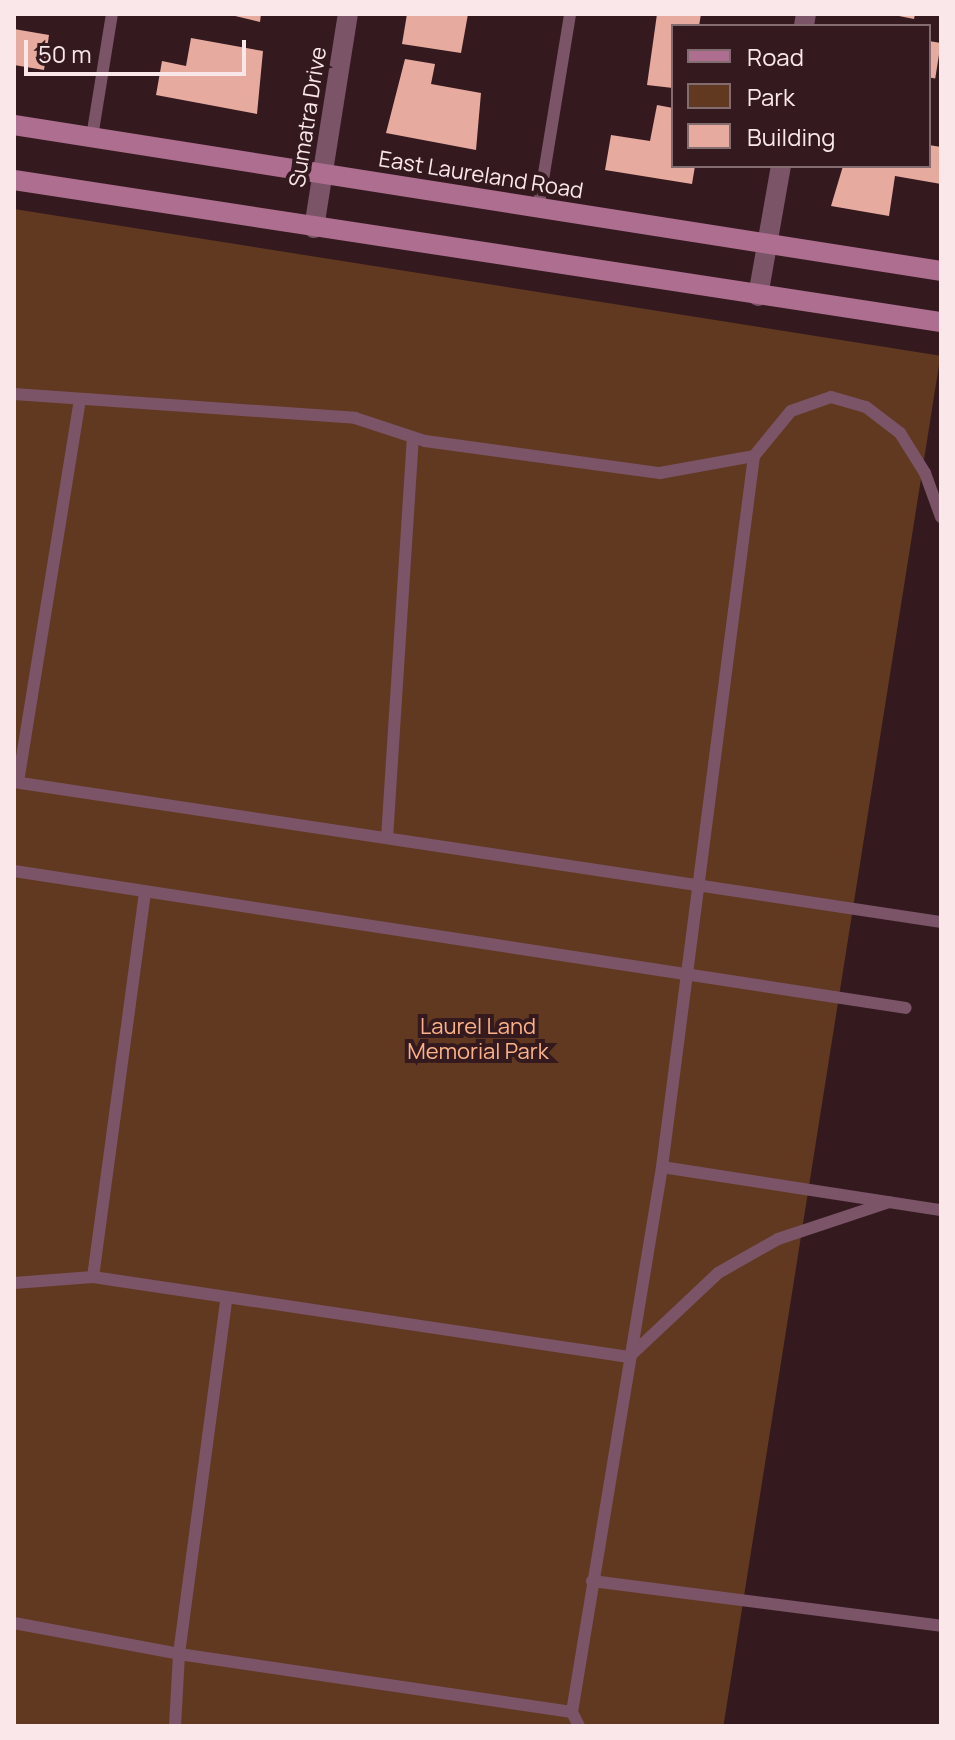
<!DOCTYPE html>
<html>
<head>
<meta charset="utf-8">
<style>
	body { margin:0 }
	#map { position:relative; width:955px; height:1740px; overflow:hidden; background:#341a1f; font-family:Manrope,sans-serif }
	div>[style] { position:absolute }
	.green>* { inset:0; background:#613921; transform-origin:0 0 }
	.building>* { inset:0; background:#e6aa9f; transform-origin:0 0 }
	.service>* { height:12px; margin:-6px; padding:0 6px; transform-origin:6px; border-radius:6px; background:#7b5468 }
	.minor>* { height:20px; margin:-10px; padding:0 10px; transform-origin:10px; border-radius:10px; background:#7b5468 }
	.secondary>* { height:20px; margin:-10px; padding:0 10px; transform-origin:10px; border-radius:10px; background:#ad6e8f }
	span { translate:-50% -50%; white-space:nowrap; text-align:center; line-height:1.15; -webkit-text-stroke:8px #341a1f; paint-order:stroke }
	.street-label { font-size:22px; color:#fae7ea }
	.park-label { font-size:22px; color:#fbb287 }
	.frame { position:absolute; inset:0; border:16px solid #fae7ea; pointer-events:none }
	.legend { position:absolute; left:671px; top:24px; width:260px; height:144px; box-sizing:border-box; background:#341a1f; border:2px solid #836c70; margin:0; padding:10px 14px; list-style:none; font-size:24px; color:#fae7ea }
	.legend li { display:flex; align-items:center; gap:16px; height:40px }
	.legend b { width:40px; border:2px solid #836c70 }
	.scale { position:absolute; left:24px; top:40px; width:222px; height:36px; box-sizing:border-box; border:4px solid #fae7ea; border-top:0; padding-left:10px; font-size:24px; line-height:28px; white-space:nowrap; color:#fae7ea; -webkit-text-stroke:6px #341a1f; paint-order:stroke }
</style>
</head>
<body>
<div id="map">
	<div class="green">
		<div style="left:14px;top:209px;width:938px;height:1517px;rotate:9deg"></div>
	</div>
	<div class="building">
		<div style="clip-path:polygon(227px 14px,261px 14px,260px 22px)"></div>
		<div style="clip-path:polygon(407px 14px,468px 14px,461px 53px,402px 44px)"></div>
		<div style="clip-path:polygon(657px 14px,701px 14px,699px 26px,673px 26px,673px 88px,647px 85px)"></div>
		<div style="clip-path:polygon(889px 14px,915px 14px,914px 19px)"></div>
		<div style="clip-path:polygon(14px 29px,49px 35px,44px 70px,14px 65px)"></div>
		<div style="clip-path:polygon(191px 38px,263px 51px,257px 114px,156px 95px,162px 61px,186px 66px)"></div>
		<div style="left:929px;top:41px;width:12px;height:36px;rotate:9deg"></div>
		<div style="clip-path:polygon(405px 59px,435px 64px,431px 84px,481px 93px,476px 150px,386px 133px)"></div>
		<div style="clip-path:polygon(657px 105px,673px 108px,673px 166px,695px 166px,692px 184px,605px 170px,611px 135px,650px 141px)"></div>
		<div style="clip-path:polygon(929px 145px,941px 147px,941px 184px,895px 176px,889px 216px,831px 206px,843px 166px,929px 166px)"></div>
	</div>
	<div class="service">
		<div style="left:92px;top:137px;width:125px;rotate:-80.8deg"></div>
		<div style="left:538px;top:210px;width:199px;rotate:-80.7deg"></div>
		<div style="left:14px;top:394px;width:342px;rotate:4deg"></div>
		<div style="left:355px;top:418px;width:74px;rotate:18.2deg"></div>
		<div style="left:425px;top:441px;width:237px;rotate:7.8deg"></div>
		<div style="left:660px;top:473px;width:96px;rotate:-10.3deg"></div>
		<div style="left:754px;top:456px;width:58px;rotate:-50.6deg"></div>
		<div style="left:791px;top:411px;width:42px;rotate:-19.3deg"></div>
		<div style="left:831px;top:397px;width:36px;rotate:16deg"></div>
		<div style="left:866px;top:407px;width:43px;rotate:37.4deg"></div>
		<div style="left:900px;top:433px;width:47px;rotate:58deg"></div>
		<div style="left:925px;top:473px;width:47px;rotate:70deg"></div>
		<div style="left:14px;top:782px;width:938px;rotate:8.59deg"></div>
		<div style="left:18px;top:782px;width:388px;rotate:-80.8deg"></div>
		<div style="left:387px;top:838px;width:401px;rotate:-86.3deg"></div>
		<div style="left:14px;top:871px;width:902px;rotate:8.73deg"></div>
		<div style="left:662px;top:1167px;width:282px;rotate:8.8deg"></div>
		<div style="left:93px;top:1277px;width:389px;rotate:-82.3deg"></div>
		<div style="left:14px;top:1283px;width:79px;rotate:-4.3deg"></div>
		<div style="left:93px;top:1277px;width:542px;rotate:8.49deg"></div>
		<div style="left:629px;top:1357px;width:122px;rotate:-43.3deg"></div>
		<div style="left:718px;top:1273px;width:69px;rotate:-29.5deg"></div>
		<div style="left:778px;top:1239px;width:117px;rotate:-18.4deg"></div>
		<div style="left:592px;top:1581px;width:352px;rotate:7.3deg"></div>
		<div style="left:14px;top:1623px;width:168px;rotate:10.6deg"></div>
		<div style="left:179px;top:1654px;width:397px;rotate:8.4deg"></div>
		<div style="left:175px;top:1726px;width:72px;rotate:-86.8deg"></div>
		<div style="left:179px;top:1654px;width:357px;rotate:-82.4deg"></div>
		<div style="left:579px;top:1726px;width:16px;rotate:-117deg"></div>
		<div style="left:572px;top:1712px;width:552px;rotate:-80.62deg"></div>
		<div style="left:662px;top:1167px;width:717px;rotate:-82.63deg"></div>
	</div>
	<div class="minor">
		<div style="left:804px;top:26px;width:12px;rotate:-81deg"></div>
		<div style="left:314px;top:228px;width:217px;rotate:-81deg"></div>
		<div style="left:758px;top:296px;width:132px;rotate:-80deg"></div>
	</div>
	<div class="secondary">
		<div style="left:14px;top:125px;width:938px;rotate:8.95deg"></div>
		<div style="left:14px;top:180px;width:938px;rotate:8.71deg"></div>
	</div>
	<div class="street-label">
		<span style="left:308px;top:117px;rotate:-81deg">Sumatra Drive</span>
		<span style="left:481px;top:175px;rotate:9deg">East Laureland Road</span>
	</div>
	<div class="park-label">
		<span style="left:478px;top:1039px">Laurel Land<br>Memorial Park</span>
	</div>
	<div class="frame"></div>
	<ul class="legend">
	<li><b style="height:10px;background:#ad6e8f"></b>Road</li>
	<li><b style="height:22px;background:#613921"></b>Park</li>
	<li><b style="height:22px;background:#e6aa9f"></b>Building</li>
	</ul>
	<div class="scale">50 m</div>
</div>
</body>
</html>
